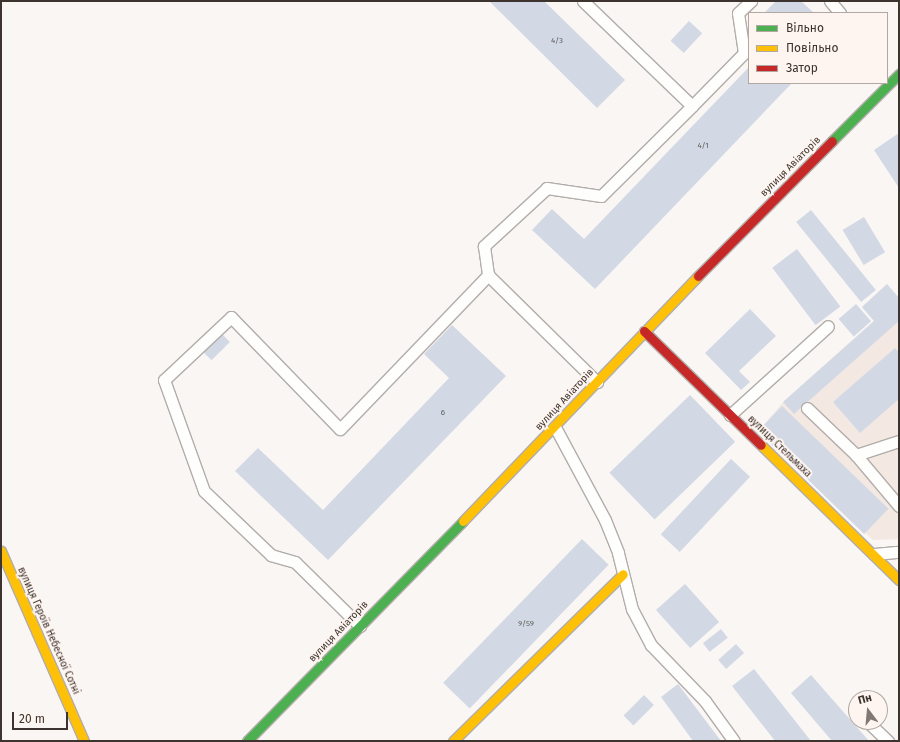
<!DOCTYPE html>
<html>
<head>
<meta charset="utf-8">
<style>
	body { margin:0 }
	#map { position:relative; width:900px; height:742px; overflow:hidden; background:#faf6f4; font-family:"Fira Sans",sans-serif }
	div>[style] { position:absolute }
	.built>* { inset:0; background:#f4e8e3 }
	.building>* { inset:0; background:#d2d9e4; transform-origin:0 0 }
	.roads { filter:drop-shadow(1px 0 #b2adaa) drop-shadow(-1px 0 #b2adaa) drop-shadow(0 1px #b2adaa) drop-shadow(0 -1px #b2adaa) }
	.lane>* { height:11px; margin:-5.5px; padding:0 5.5px; transform-origin:5.5px; border-radius:5.5px; background:#fefefd }
	.fast>* { height:9px; margin:-4.5px; padding:0 4.5px; transform-origin:4.5px; border-radius:4.5px; background:#4caf50 }
	.slow>* { height:9px; margin:-4.5px; padding:0 4.5px; transform-origin:4.5px; border-radius:4.5px; background:#ffc107 }
	.jam>* { height:9px; margin:-4.5px; padding:0 4.5px; transform-origin:4.5px; border-radius:4.5px; background:#c62828 }
	span { translate:-50% -50%; white-space:nowrap; text-align:center; line-height:1.15; -webkit-text-stroke:4px #fef5f0; paint-order:stroke }
	.number-label { font-size:8px; color:#625d5c }
	.number-label span { -webkit-text-stroke-width:0 }
	.street-label { font-size:10px; color:#3d342f }
	.frame { position:absolute; inset:0; border:2px solid #3d342f; pointer-events:none }
	.legend { position:absolute; left:748px; top:12px; width:140px; height:72px; box-sizing:border-box; background:#fef5f0; border:1px solid #b1a8a3; margin:0; padding:5px 7px; list-style:none; font-size:12px; color:#3d342f }
	.legend li { display:flex; align-items:center; gap:8px; height:20px }
	.legend b { width:20px; border:1px solid #b1a8a3 }
	.north { position:absolute; left:848px; top:690px; width:40px; height:40px; box-sizing:border-box; background:#fef5f0; border:1px solid #b1a8a3; border-radius:50%; rotate:344deg; font-size:11px; font-weight:700; line-height:16px; text-align:center; color:#3d342f }
	.north::after { content:''; display:block; margin:auto; width:14px; height:18px; background:#7f7874; clip-path:polygon(50% 0,100% 100%,50% 72%,0 100%) }
	.scale { position:absolute; left:12px; top:712px; width:56px; height:18px; box-sizing:border-box; border:2px solid #3d342f; border-top:0; padding-left:5px; font-size:12px; line-height:14px; white-space:nowrap; color:#3d342f; -webkit-text-stroke:3px #fef5f0; paint-order:stroke }
</style>
</head>
<body>
<div id="map">
	<div class="built">
		<div style="clip-path:polygon(887px 284px,899px 298px,899px 539px,873px 540px,758px 432px,783px 402px,874px 321px,862px 307px)"></div>
	</div>
	<div class="building">
		<div style="clip-path:polygon(489px 1px,544px 1px,625px 80px,597px 108px)"></div>
		<div style="clip-path:polygon(776px 1px,801px 1px,814px 13px,764px 13px)"></div>
		<div style="left:689px;top:21px;width:18px;height:27px;rotate:43deg"></div>
		<div style="clip-path:polygon(749px 67px,749px 83px,792px 83px,595px 289px,532px 230px,552px 209px,584px 239px)"></div>
		<div style="clip-path:polygon(899px 133px,899px 188px,874px 150px)"></div>
		<div style="left:811px;top:210px;width:103px;height:19px;rotate:51deg"></div>
		<div style="left:864px;top:217px;width:41px;height:25px;rotate:59deg"></div>
		<div style="left:797px;top:249px;width:72px;height:31px;rotate:53deg"></div>
		<div style="clip-path:polygon(887px 284px,899px 298px,899px 321px,794px 414px,783px 402px,874px 321px,862px 307px)"></div>
		<div style="left:856px;top:304px;width:23px;height:23px;rotate:49deg"></div>
		<div style="clip-path:polygon(750px 309px,776px 336px,739px 371px,750px 382px,741px 390px,705px 353px)"></div>
		<div style="clip-path:polygon(452px 325px,506px 376px,328px 560px,235px 471px,258px 448px,323px 510px,449px 378px,424px 354px)"></div>
		<div style="left:220px;top:332px;width:14px;height:26px;rotate:45deg"></div>
		<div style="clip-path:polygon(895px 348px,899px 352px,899px 399px,860px 433px,833px 402px)"></div>
		<div style="left:690px;top:395px;width:65px;height:112px;rotate:46deg"></div>
		<div style="left:782px;top:406px;width:148px;height:35px;rotate:44deg"></div>
		<div style="left:731px;top:459px;width:26px;height:103px;rotate:43deg"></div>
		<div style="left:582px;top:539px;width:37px;height:200px;rotate:44deg"></div>
		<div style="left:685px;top:584px;width:51px;height:39px;rotate:48deg"></div>
		<div style="left:721px;top:629px;width:11px;height:23px;rotate:52deg"></div>
		<div style="left:736px;top:644px;width:12px;height:24px;rotate:48deg"></div>
		<div style="clip-path:polygon(754px 669px,811px 741px,775px 741px,732px 686px)"></div>
		<div style="clip-path:polygon(811px 675px,869px 741px,832px 741px,791px 693px)"></div>
		<div style="clip-path:polygon(678px 684px,721px 741px,693px 741px,661px 697px)"></div>
		<div style="left:644px;top:695px;width:14px;height:29px;rotate:45deg"></div>
	</div>
	<div class="roads">
		<div class="lane">
			<div style="left:583px;top:1px;width:151px;rotate:43.9deg"></div>
			<div style="left:692px;top:106px;width:128px;rotate:135.3deg"></div>
			<div style="left:601px;top:196px;width:55px;rotate:-171.6deg"></div>
			<div style="left:547px;top:188px;width:86px;rotate:137.4deg"></div>
			<div style="left:484px;top:246px;width:29px;rotate:82deg"></div>
			<div style="left:488px;top:275px;width:153px;rotate:44.5deg"></div>
			<div style="left:830px;top:1px;width:16px;rotate:50deg"></div>
			<div style="left:692px;top:106px;width:74px;rotate:-45.5deg"></div>
			<div style="left:744px;top:53px;width:40px;rotate:-98.5deg"></div>
			<div style="left:738px;top:13px;width:18px;rotate:-43deg"></div>
			<div style="left:807px;top:408px;width:68px;rotate:43.8deg"></div>
			<div style="left:856px;top:455px;width:45px;rotate:-18deg"></div>
			<div style="left:730px;top:415px;width:132px;rotate:-42.2deg"></div>
			<div style="left:555px;top:427px;width:106px;rotate:61.7deg"></div>
			<div style="left:605px;top:520px;width:35px;rotate:68deg"></div>
			<div style="left:618px;top:553px;width:58px;rotate:76deg"></div>
			<div style="left:632px;top:609px;width:41px;rotate:62.2deg"></div>
			<div style="left:651px;top:645px;width:78px;rotate:46deg"></div>
			<div style="left:705px;top:701px;width:49px;rotate:54.1deg"></div>
			<div style="left:856px;top:455px;width:67px;rotate:49.9deg"></div>
			<div style="left:874px;top:554px;width:25px;rotate:-5deg"></div>
			<div style="left:360px;top:626px;width:91px;rotate:-135.4deg"></div>
			<div style="left:295px;top:562px;width:25px;rotate:-164deg"></div>
			<div style="left:271px;top:555px;width:93px;rotate:-136.3deg"></div>
			<div style="left:204px;top:491px;width:118px;rotate:-109.8deg"></div>
			<div style="left:164px;top:380px;width:92px;rotate:-43.2deg"></div>
			<div style="left:231px;top:317px;width:156px;rotate:45.8deg"></div>
			<div style="left:340px;top:429px;width:214px;rotate:-46.1deg"></div>
			<div style="left:868px;top:722px;width:28px;rotate:44deg"></div>
		</div>
		<div class="fast">
			<div style="left:832px;top:141px;width:95px;rotate:-45deg"></div>
			<div style="left:247px;top:741px;width:308px;rotate:-45.5deg"></div>
		</div>
		<div class="slow">
			<div style="left:761px;top:445px;width:193px;rotate:44.4deg"></div>
			<div style="left:463px;top:521px;width:339px;rotate:-46.2deg"></div>
			<div style="left:1px;top:551px;width:207px;rotate:66.4deg"></div>
			<div style="left:453px;top:741px;width:238px;rotate:-44.5deg"></div>
		</div>
		<div class="jam">
			<div style="left:698px;top:276px;width:190px;rotate:-45.2deg"></div>
			<div style="left:644px;top:331px;width:163px;rotate:44.3deg"></div>
		</div>
	</div>
	<div class="number-label">
		<span style="left:557px;top:41px">4/3</span>
		<span style="left:703px;top:146px">4/1</span>
		<span style="left:443px;top:413px">6</span>
		<span style="left:526px;top:624px">9/59</span>
	</div>
	<div class="street-label">
		<span style="left:791px;top:167px;rotate:-45deg">вулиця Авіаторів</span>
		<span style="left:565px;top:400px;rotate:-47deg">вулиця Авіаторів</span>
		<span style="left:779px;top:447px;rotate:44deg">вулиця Стельмаха</span>
		<span style="left:48px;top:631px;rotate:66deg">вулиця Героїв Небесної Сотні</span>
		<span style="left:339px;top:632px;rotate:-46deg">вулиця Авіаторів</span>
	</div>
	<div class="frame"></div>
	<ul class="legend">
	<li><b style="height:5px;background:#4caf50"></b>Вільно</li>
	<li><b style="height:5px;background:#ffc107"></b>Повільно</li>
	<li><b style="height:5px;background:#c62828"></b>Затор</li>
	</ul>
	<div class="north">Пн</div>
	<div class="scale">20 m</div>
</div>
</body>
</html>
